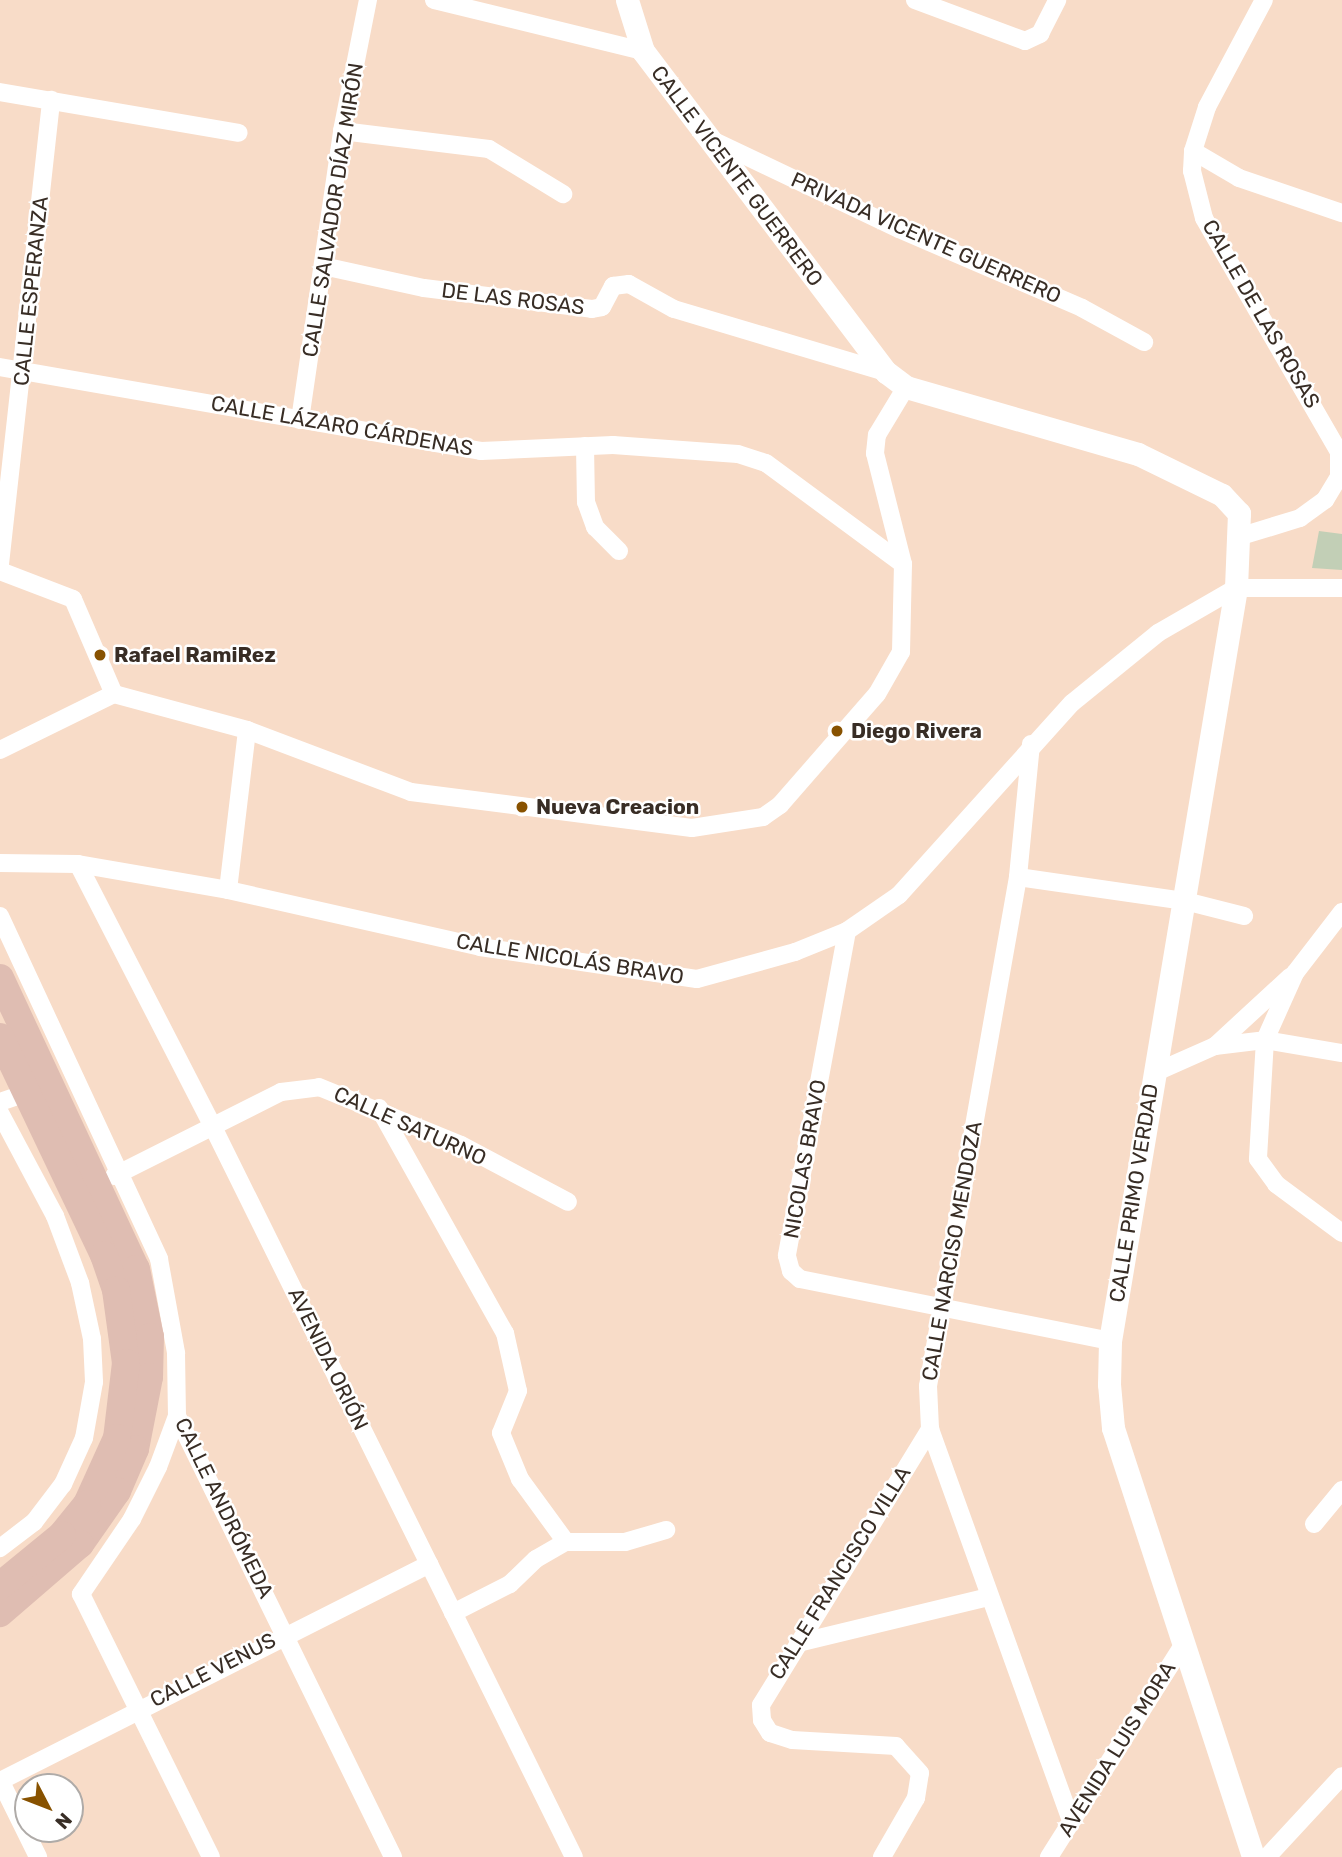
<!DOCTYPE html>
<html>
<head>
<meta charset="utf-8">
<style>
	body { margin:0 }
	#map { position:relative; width:1342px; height:1857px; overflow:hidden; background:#f8dcc8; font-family:Rubik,sans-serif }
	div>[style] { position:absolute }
	.green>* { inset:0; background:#c2cfb6 }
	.minor>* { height:18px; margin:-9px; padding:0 9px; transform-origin:9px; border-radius:9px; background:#fff }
	.tertiary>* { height:23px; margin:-11.5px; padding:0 11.5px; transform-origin:11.5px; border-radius:11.5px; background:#fff }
	.primary>* { height:28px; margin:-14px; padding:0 14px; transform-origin:14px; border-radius:14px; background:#dfbdb2 }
	.dots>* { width:19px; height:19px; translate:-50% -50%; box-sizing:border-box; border:4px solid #fff; border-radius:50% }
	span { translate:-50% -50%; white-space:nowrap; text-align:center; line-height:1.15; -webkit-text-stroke:5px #fff; paint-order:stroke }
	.street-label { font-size:21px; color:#382d25 }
	.poi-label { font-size:21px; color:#382d25; font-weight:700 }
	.left { translate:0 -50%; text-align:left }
	.north { position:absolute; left:14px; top:1773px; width:70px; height:70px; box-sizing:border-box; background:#fff; border:2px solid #afaba8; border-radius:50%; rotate:132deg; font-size:19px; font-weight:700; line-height:28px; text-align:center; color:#382d25 }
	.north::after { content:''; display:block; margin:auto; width:24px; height:32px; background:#885200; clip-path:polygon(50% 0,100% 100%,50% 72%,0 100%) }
</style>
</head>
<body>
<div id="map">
	<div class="green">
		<div style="clip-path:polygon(1319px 531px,1342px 534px,1342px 570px,1312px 568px)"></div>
	</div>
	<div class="minor">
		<div style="left:434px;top:0;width:215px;rotate:13.7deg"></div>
		<div style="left:915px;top:0;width:117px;rotate:20.4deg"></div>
		<div style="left:1025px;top:41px;width:17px;rotate:-25deg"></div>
		<div style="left:1040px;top:34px;width:38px;rotate:-63deg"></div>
		<div style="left:0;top:92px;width:242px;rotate:9.7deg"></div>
		<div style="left:342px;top:131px;width:148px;rotate:7deg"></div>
		<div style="left:489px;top:149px;width:87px;rotate:31.3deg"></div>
		<div style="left:710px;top:139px;width:209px;rotate:25.5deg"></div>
		<div style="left:899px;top:229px;width:199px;rotate:23.3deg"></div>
		<div style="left:1082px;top:308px;width:71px;rotate:28.7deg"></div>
		<div style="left:1193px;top:151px;width:53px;rotate:30.4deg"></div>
		<div style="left:1239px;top:178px;width:109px;rotate:18.8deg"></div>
		<div style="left:323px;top:266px;width:103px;rotate:12.3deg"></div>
		<div style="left:424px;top:288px;width:169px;rotate:7.1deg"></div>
		<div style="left:592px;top:309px;width:10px;rotate:-11deg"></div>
		<div style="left:602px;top:307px;width:24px;rotate:-62deg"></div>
		<div style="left:613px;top:286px;width:16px;rotate:-7deg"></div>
		<div style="left:629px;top:284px;width:51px;rotate:29.1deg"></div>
		<div style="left:674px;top:309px;width:221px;rotate:16.6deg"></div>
		<div style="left:0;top:367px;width:488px;rotate:9.9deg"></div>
		<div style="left:481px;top:451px;width:132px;rotate:-2.6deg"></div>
		<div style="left:613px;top:445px;width:125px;rotate:4.1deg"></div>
		<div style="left:738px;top:454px;width:29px;rotate:18deg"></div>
		<div style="left:766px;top:463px;width:170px;rotate:36.4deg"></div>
		<div style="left:300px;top:420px;width:292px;rotate:-81.7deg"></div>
		<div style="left:342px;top:131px;width:134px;rotate:-78.8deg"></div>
		<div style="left:585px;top:446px;width:56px;rotate:89deg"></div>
		<div style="left:586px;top:502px;width:27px;rotate:70deg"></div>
		<div style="left:595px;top:527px;width:34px;rotate:45deg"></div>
		<div style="left:1238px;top:537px;width:65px;rotate:-17deg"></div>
		<div style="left:1300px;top:518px;width:31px;rotate:-36deg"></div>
		<div style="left:1325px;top:500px;width:27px;rotate:-59deg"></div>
		<div style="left:1339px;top:477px;width:25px;rotate:-90deg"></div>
		<div style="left:1339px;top:452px;width:270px;rotate:-120deg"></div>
		<div style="left:1204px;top:218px;width:49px;rotate:-104.3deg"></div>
		<div style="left:1192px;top:171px;width:20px;rotate:-87deg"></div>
		<div style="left:1193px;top:151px;width:46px;rotate:-72.3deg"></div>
		<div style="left:1207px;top:107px;width:121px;rotate:-62deg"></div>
		<div style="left:0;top:564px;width:467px;rotate:-83.7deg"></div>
		<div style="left:0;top:571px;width:78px;rotate:21deg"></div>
		<div style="left:73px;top:599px;width:103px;rotate:66.7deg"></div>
		<div style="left:114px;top:694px;width:138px;rotate:15.1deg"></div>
		<div style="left:247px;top:730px;width:175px;rotate:20.7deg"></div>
		<div style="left:411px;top:792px;width:283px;rotate:7.3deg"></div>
		<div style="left:692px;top:828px;width:72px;rotate:-8.8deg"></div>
		<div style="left:763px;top:817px;width:21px;rotate:-35deg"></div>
		<div style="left:780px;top:805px;width:147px;rotate:-48.9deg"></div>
		<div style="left:877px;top:694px;width:48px;rotate:-60.3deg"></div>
		<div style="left:901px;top:652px;width:88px;rotate:-88.7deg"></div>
		<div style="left:903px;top:564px;width:114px;rotate:-104.2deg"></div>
		<div style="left:875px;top:453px;width:18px;rotate:-84deg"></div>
		<div style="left:877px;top:435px;width:56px;rotate:-58.9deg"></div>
		<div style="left:1031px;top:744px;width:134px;rotate:95.6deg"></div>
		<div style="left:1018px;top:877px;width:517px;rotate:100.03deg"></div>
		<div style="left:928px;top:1386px;width:43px;rotate:87.3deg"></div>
		<div style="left:930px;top:1429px;width:417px;rotate:70.2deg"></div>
		<div style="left:0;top:750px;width:127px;rotate:-26.2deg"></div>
		<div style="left:0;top:863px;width:78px;rotate:0.7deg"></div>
		<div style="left:78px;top:864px;width:152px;rotate:9.8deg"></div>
		<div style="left:228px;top:890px;width:258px;rotate:12.7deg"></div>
		<div style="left:480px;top:947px;width:219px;rotate:8.4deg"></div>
		<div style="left:697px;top:979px;width:102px;rotate:-15.4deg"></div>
		<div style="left:795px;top:952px;width:56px;rotate:-22deg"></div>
		<div style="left:847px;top:931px;width:63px;rotate:-34.7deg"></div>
		<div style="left:899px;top:895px;width:258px;rotate:-48deg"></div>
		<div style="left:1072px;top:703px;width:111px;rotate:-39.1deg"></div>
		<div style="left:1158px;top:633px;width:90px;rotate:-30deg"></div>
		<div style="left:1236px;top:588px;width:106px"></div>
		<div style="left:78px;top:864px;width:296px;rotate:62.8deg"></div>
		<div style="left:213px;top:1127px;width:814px;rotate:63.69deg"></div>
		<div style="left:1018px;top:877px;width:169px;rotate:8.2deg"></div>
		<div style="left:1185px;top:901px;width:61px;rotate:14.3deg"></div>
		<div style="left:228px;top:890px;width:161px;rotate:-83.2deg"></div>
		<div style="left:1342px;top:912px;width:77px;rotate:127.6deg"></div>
		<div style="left:1295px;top:973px;width:73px;rotate:114.1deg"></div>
		<div style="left:1265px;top:1040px;width:119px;rotate:93.4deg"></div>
		<div style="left:1258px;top:1159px;width:31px;rotate:54deg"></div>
		<div style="left:1276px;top:1184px;width:82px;rotate:36.6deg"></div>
		<div style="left:0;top:916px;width:378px;rotate:65.1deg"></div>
		<div style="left:159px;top:1259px;width:96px;rotate:79.7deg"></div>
		<div style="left:176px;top:1353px;width:63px;rotate:89.1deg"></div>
		<div style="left:177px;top:1416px;width:491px;rotate:63.9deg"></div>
		<div style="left:847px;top:931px;width:330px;rotate:100.5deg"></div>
		<div style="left:787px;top:1256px;width:16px;rotate:75deg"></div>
		<div style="left:791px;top:1271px;width:12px;rotate:42deg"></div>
		<div style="left:800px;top:1279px;width:316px;rotate:11.3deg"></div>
		<div style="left:1215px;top:1046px;width:102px;rotate:-42.6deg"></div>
		<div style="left:1154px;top:1073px;width:67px;rotate:-23.9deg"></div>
		<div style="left:1215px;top:1046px;width:50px;rotate:-6.8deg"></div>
		<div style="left:1265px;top:1040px;width:78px;rotate:9.6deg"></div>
		<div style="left:0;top:1102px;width:36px;rotate:-19deg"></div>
		<div style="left:379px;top:1108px;width:258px;rotate:60.8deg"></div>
		<div style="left:505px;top:1333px;width:59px;rotate:77.4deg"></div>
		<div style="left:518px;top:1391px;width:45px;rotate:112deg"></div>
		<div style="left:501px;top:1433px;width:50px;rotate:67.6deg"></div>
		<div style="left:520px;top:1479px;width:78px;rotate:53.9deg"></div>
		<div style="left:566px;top:1542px;width:59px"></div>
		<div style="left:625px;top:1542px;width:43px;rotate:-16.3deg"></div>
		<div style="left:0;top:1113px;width:117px;rotate:61.9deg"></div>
		<div style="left:55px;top:1216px;width:72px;rotate:69.5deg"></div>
		<div style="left:80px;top:1283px;width:57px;rotate:77.9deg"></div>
		<div style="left:92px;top:1339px;width:43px;rotate:87.3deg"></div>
		<div style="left:94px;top:1382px;width:57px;rotate:100.1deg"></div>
		<div style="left:84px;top:1438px;width:51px;rotate:114.5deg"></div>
		<div style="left:63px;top:1484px;width:48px;rotate:127.3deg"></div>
		<div style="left:34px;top:1522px;width:43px;rotate:142.6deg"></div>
		<div style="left:114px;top:1176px;width:187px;rotate:-26.7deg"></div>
		<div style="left:281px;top:1092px;width:38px;rotate:-7deg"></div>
		<div style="left:319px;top:1087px;width:153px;rotate:22.2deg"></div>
		<div style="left:461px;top:1145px;width:121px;rotate:28deg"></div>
		<div style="left:177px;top:1416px;width:54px;rotate:110.4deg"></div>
		<div style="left:158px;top:1467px;width:58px;rotate:116.6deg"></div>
		<div style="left:132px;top:1519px;width:91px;rotate:124.2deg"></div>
		<div style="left:81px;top:1594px;width:293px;rotate:63.7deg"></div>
		<div style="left:1314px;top:1524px;width:44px;rotate:-50.5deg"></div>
		<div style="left:453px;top:1613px;width:64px;rotate:-27deg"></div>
		<div style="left:510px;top:1584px;width:36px;rotate:-44deg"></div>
		<div style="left:536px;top:1559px;width:34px;rotate:-30deg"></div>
		<div style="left:798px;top:1643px;width:195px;rotate:-13.6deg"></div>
		<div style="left:0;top:1780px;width:86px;rotate:63.7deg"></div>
		<div style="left:0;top:1781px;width:481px;rotate:-26.8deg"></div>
		<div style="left:882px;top:1857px;width:68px;rotate:-60deg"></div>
		<div style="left:916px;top:1798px;width:25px;rotate:-81deg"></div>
		<div style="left:920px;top:1773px;width:36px;rotate:-132deg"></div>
		<div style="left:896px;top:1746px;width:104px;rotate:-176.7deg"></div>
		<div style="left:792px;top:1740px;width:23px;rotate:-162deg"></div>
		<div style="left:770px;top:1733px;width:15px;rotate:-122deg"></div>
		<div style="left:762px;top:1720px;width:15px;rotate:-94deg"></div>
		<div style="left:761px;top:1705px;width:324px;rotate:-58.5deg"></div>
		<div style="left:1049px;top:1857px;width:254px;rotate:-57.7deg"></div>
		<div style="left:1267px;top:1857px;width:110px;rotate:-47.2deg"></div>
	</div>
	<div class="tertiary">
		<div style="left:627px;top:0;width:53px;rotate:72.6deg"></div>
		<div style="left:643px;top:51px;width:403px;rotate:52.9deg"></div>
		<div style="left:886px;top:372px;width:25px;rotate:37deg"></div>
		<div style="left:906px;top:387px;width:241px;rotate:16.1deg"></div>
		<div style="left:1138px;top:454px;width:93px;rotate:26deg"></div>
		<div style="left:1222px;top:495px;width:25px;rotate:47deg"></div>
		<div style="left:1239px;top:513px;width:75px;rotate:92.3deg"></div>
		<div style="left:1236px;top:588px;width:763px;rotate:99.5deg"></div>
		<div style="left:1110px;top:1341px;width:43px;rotate:91.3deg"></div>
		<div style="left:1109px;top:1384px;width:44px;rotate:84.8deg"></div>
		<div style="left:1113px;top:1428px;width:451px;rotate:71.9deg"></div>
	</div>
	<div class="primary">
		<div style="left:0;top:978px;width:321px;rotate:65deg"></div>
		<div style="left:136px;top:1269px;width:69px;rotate:78.4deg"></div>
		<div style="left:150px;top:1337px;width:40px;rotate:91.4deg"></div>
		<div style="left:149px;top:1377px;width:73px;rotate:101deg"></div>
		<div style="left:135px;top:1449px;width:46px;rotate:113.2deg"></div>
		<div style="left:117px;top:1491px;width:65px;rotate:124.9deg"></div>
		<div style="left:80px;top:1544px;width:106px;rotate:139.2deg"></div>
		<div style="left:0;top:1037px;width:242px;rotate:64.5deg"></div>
		<div style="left:104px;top:1255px;width:37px;rotate:71deg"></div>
		<div style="left:116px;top:1290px;width:74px;rotate:82.2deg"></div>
		<div style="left:126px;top:1363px;width:76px;rotate:96.8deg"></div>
		<div style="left:117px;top:1438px;width:72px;rotate:114.4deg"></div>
		<div style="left:87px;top:1504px;width:40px;rotate:129deg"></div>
		<div style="left:62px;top:1535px;width:80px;rotate:140.6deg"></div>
	</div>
	<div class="dots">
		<div style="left:100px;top:655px;background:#885200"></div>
		<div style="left:837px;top:731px;background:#885200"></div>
		<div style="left:522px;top:807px;background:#885200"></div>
	</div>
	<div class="street-label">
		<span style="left:737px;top:176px;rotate:53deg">CALLE VICENTE GUERRERO</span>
		<span style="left:333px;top:210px;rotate:-81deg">CALLE SALVADOR DÍAZ MIRÓN</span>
		<span style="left:926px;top:238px;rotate:24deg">PRIVADA VICENTE GUERRERO</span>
		<span style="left:31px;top:291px;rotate:-84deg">CALLE ESPERANZA</span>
		<span style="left:513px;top:299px;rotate:7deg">DE LAS ROSAS</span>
		<span style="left:1261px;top:314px;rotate:60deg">CALLE DE LAS ROSAS</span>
		<span style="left:342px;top:426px;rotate:10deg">CALLE LÁZARO CÁRDENAS</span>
		<span style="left:570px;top:959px;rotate:9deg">CALLE NICOLÁS BRAVO</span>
		<span style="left:410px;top:1126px;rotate:24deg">CALLE SATURNO</span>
		<span style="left:805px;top:1159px;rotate:-80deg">NICOLAS BRAVO</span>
		<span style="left:1134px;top:1193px;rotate:-81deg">CALLE PRIMO VERDAD</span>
		<span style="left:952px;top:1251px;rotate:-80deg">CALLE NARCISO MENDOZA</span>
		<span style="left:328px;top:1359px;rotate:64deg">AVENIDA ORIÓN</span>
		<span style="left:224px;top:1508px;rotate:64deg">CALLE ANDRÓMEDA</span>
		<span style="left:840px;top:1573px;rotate:-58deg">CALLE FRANCISCO VILLA</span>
		<span style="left:213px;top:1670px;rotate:-27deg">CALLE VENUS</span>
		<span style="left:1117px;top:1749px;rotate:-58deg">AVENIDA LUIS MORA</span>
	</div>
	<div class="poi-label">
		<span class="left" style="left:114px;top:655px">Rafael RamiRez</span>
		<span class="left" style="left:851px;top:731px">Diego Rivera</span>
		<span class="left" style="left:536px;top:807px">Nueva Creacion</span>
	</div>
	<div class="north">N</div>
</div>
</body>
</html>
